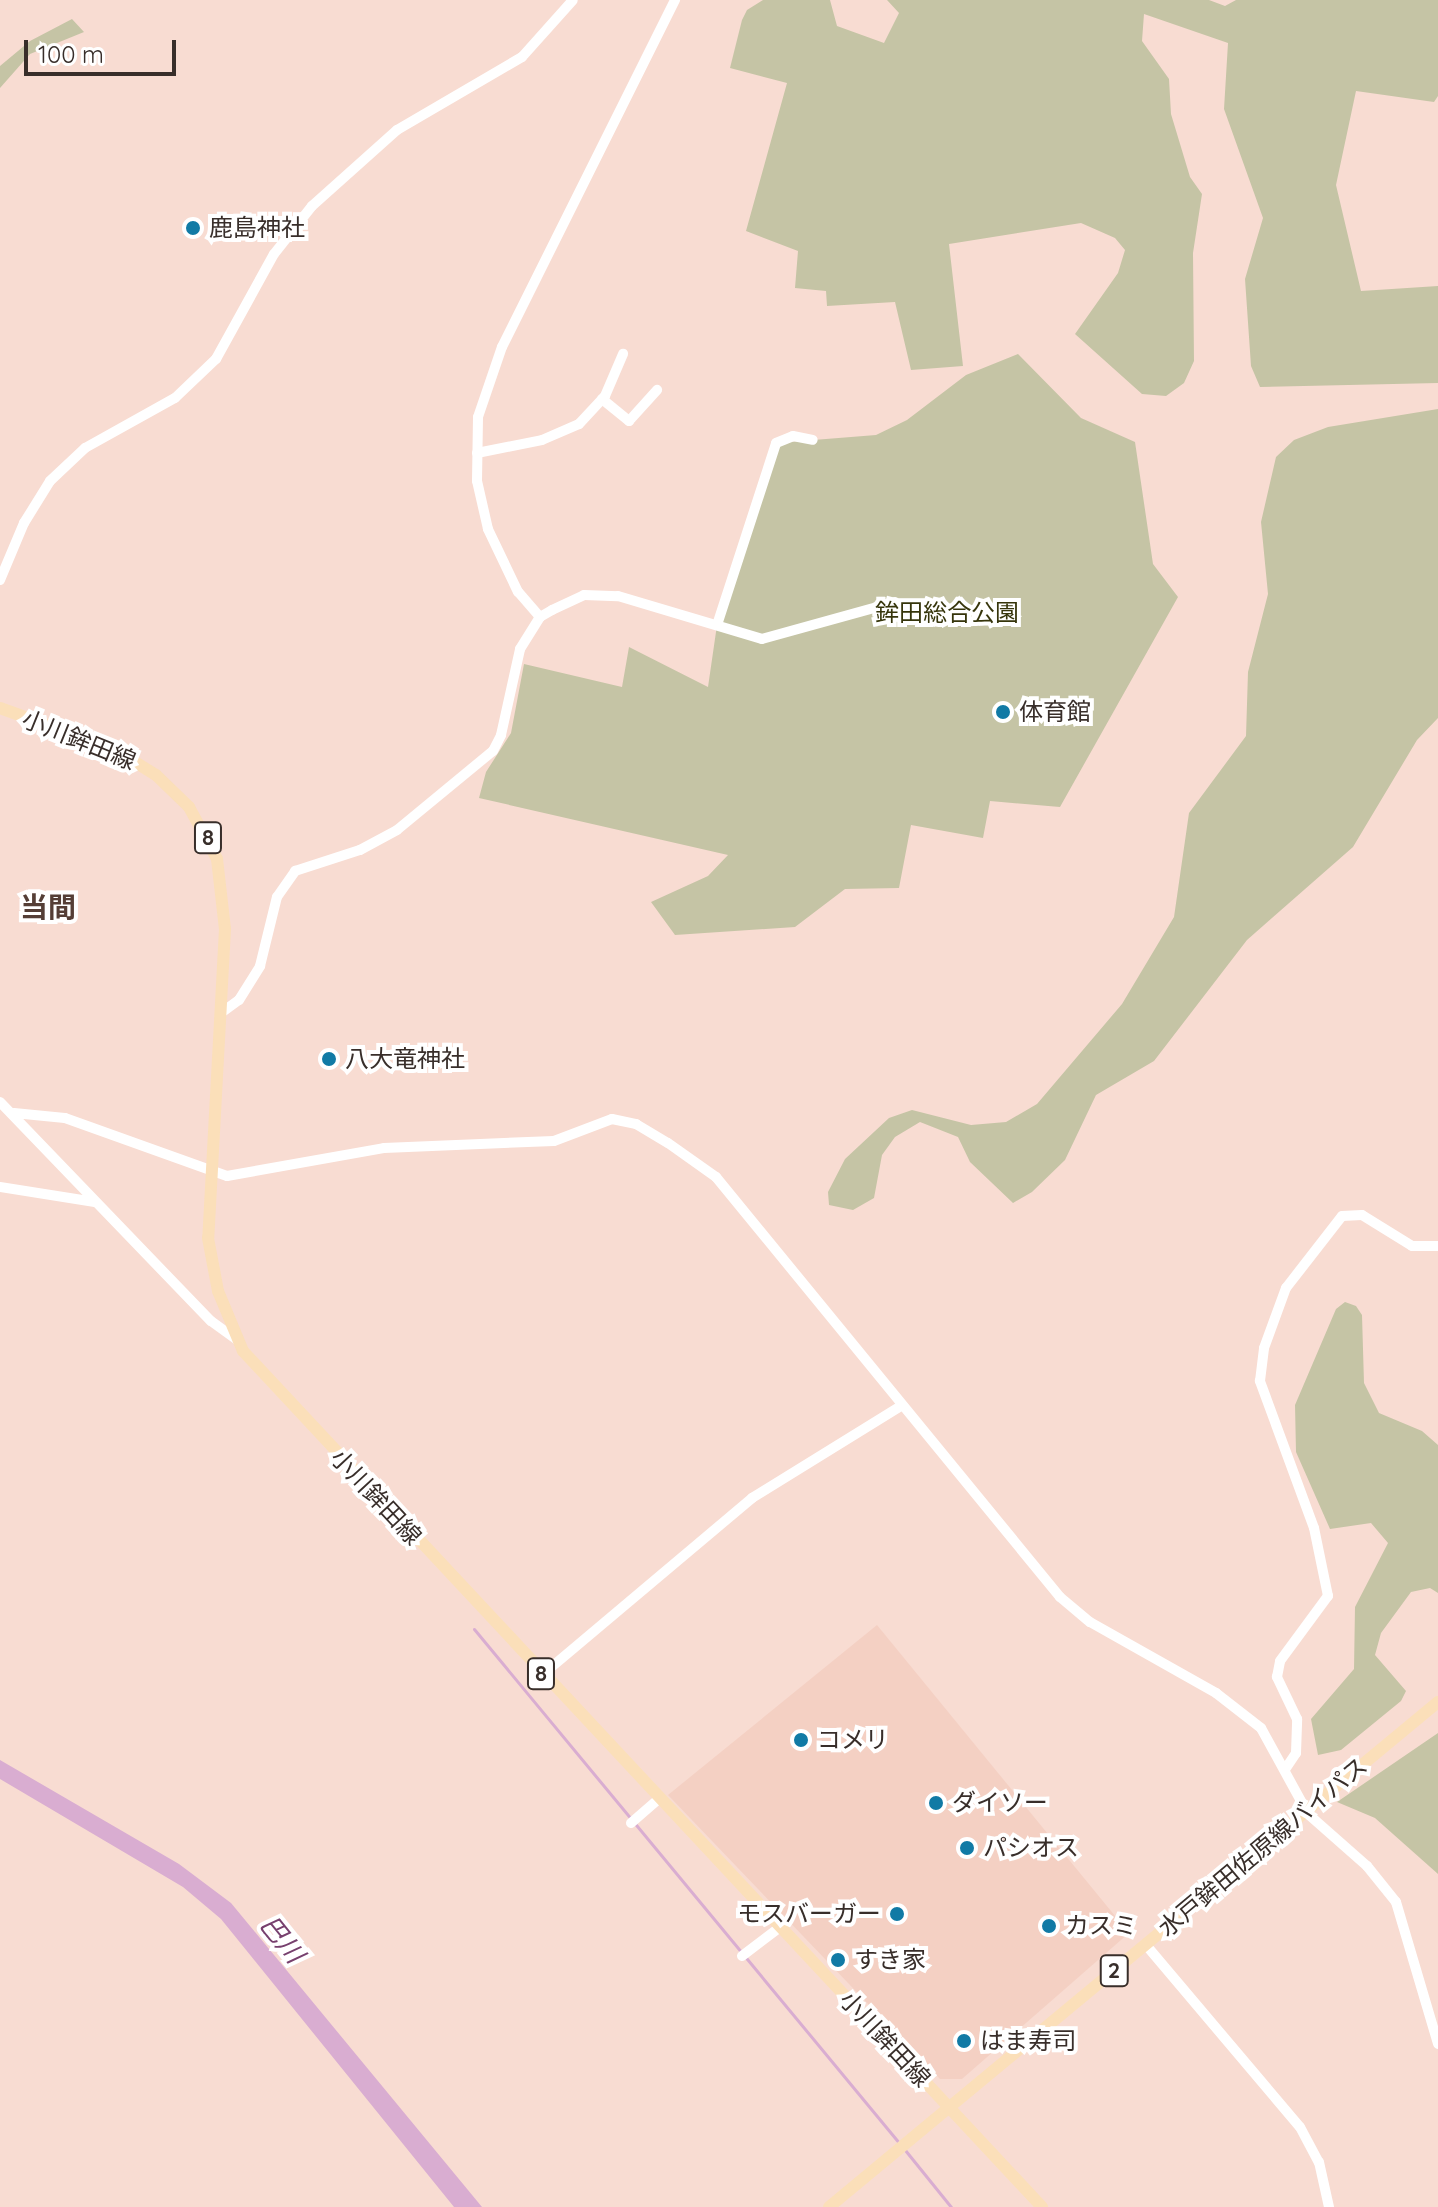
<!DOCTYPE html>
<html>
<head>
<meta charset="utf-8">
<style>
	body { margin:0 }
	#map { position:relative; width:1438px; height:2207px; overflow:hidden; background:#f8dcd2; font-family:Quicksand,"Noto Sans JP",sans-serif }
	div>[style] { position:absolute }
	.built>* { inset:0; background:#f4d0c3 }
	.green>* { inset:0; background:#c5c4a5 }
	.water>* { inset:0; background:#d9add1 }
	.stream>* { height:3px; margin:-1.5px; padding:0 1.5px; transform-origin:1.5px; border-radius:1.5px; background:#d9add1 }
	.minor>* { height:10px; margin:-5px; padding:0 5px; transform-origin:5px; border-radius:5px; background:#fff }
	.major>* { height:12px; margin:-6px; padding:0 6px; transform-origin:6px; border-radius:6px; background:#fbdfb9 }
	.dots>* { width:22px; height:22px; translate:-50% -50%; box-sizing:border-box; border:4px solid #fff; border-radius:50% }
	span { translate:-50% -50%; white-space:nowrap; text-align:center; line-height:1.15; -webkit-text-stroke:8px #fff; paint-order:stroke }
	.shield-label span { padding:2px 6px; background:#fff; border:2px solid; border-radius:6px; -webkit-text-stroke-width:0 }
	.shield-label { font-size:22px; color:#382e2a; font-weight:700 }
	.poi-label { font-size:24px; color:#382e2a }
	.left { translate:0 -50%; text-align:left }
	.right { translate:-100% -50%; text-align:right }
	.park-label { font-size:24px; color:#36350b }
	.street-label { font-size:24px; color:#382e2a }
	.water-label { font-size:26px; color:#77406e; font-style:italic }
	.quarter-label { font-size:28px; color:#553e36; font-weight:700 }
	.scale { position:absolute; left:24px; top:40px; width:152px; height:36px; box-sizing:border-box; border:4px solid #382e2a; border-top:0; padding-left:10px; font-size:24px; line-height:28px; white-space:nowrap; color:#382e2a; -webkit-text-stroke:6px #fff; paint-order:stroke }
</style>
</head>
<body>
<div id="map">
	<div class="built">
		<div style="clip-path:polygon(877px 1625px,1129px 1933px,962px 2079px,940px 2079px,668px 1795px)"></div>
	</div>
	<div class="green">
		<div style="clip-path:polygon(763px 0,830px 0,837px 26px,884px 43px,899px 13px,887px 0,1209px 0,1225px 6px,1236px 0,1438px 0,1438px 96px,1434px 102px,1356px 91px,1336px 185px,1361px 291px,1438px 286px,1438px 383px,1260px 387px,1251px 366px,1245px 279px,1263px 218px,1224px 109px,1228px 43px,1144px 14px,1142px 41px,1169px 79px,1171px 114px,1190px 177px,1202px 194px,1193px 253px,1194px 361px,1184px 383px,1166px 396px,1142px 394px,1075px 334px,1118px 273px,1125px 250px,1115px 238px,1081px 223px,949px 244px,963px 366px,911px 370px,895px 302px,827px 306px,826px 291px,795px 288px,798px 251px,746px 231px,787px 83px,730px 68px,742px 20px,747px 10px)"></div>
		<div style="clip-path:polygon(72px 19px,84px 32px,30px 54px,0 88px,0 66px,30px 41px)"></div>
		<div style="clip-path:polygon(1018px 354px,1081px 418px,1135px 442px,1153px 564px,1178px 597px,1060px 807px,990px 801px,983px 838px,911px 825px,899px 888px,845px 889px,795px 927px,675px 935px,651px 902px,708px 876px,728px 855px,479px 798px,486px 772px,511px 733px,524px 664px,622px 687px,629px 647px,708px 687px,717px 625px,776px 443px,876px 435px,907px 420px,966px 375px)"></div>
		<div style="clip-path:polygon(1438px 409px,1438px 718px,1417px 740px,1353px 847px,1247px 940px,1154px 1061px,1096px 1095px,1065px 1160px,1032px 1192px,1013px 1203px,970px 1162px,958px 1137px,920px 1122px,895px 1137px,882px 1155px,874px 1198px,853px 1210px,829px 1205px,828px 1192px,845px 1159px,889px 1118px,912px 1110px,971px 1125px,1006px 1122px,1037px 1104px,1122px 1004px,1174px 917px,1189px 813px,1246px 736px,1248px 672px,1268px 594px,1261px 522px,1276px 457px,1294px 440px,1328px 427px)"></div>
		<div style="clip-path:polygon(1345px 1302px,1356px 1306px,1362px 1315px,1364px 1383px,1379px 1413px,1422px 1431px,1438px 1445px,1438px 1593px,1430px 1588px,1411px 1592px,1381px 1633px,1375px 1655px,1406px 1691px,1401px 1701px,1341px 1750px,1318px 1755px,1311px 1719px,1354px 1669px,1355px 1607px,1388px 1543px,1371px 1523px,1330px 1529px,1296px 1452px,1295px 1405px,1336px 1309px)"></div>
		<div style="clip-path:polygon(1438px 1733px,1438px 1874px,1375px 1818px,1337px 1802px)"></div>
	</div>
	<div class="water">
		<div style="clip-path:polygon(0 1760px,179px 1864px,231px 1903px,482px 2207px,454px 2207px,221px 1919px,183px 1887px,0 1779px)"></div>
	</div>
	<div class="stream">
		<div style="left:474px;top:1629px;width:668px;rotate:50.4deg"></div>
		<div style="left:905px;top:2150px;width:73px;rotate:51.1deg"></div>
	</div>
	<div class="minor">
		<div style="left:602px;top:399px;width:35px;rotate:39deg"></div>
		<div style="left:629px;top:421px;width:42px;rotate:-47.9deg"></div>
		<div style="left:477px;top:453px;width:66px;rotate:-11.3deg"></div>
		<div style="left:542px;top:440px;width:40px;rotate:-23.4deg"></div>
		<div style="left:579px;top:424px;width:38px;rotate:-47deg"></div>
		<div style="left:605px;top:396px;width:46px;rotate:-66.8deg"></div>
		<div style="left:0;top:580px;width:62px;rotate:-67.2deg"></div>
		<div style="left:24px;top:523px;width:49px;rotate:-58.2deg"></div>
		<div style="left:50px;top:481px;width:48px;rotate:-43.3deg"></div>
		<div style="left:85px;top:448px;width:103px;rotate:-29.1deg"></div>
		<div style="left:175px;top:398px;width:57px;rotate:-43.6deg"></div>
		<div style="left:216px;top:359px;width:120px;rotate:-61.1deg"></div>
		<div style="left:274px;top:254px;width:61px;rotate:-51.6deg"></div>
		<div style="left:312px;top:206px;width:114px;rotate:-41.8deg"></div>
		<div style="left:397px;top:130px;width:145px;rotate:-30.3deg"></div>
		<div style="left:522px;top:57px;width:76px;rotate:-48.2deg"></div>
		<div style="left:540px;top:617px;width:33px;rotate:-131deg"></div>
		<div style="left:518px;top:592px;width:70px;rotate:-115.5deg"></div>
		<div style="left:488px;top:529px;width:49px;rotate:-102.9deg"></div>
		<div style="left:477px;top:481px;width:64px;rotate:-89.1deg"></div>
		<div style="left:478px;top:417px;width:74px;rotate:-71.1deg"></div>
		<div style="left:502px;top:347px;width:388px;rotate:-63.5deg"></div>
		<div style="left:717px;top:625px;width:191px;rotate:-72deg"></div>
		<div style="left:776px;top:443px;width:18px;rotate:-22deg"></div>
		<div style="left:793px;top:436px;width:20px;rotate:11deg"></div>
		<div style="left:221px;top:1013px;width:22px;rotate:-36deg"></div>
		<div style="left:239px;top:1000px;width:40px;rotate:-58deg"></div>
		<div style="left:260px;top:966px;width:71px;rotate:-76.2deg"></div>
		<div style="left:277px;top:897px;width:32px;rotate:-55deg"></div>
		<div style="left:295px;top:871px;width:68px;rotate:-17.9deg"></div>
		<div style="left:360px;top:850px;width:42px;rotate:-28.4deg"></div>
		<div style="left:397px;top:830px;width:124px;rotate:-39.5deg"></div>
		<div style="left:493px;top:751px;width:18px;rotate:-63deg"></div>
		<div style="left:501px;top:735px;width:88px;rotate:-77.5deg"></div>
		<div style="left:520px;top:649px;width:38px;rotate:-58deg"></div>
		<div style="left:540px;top:617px;width:14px;rotate:-30deg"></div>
		<div style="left:552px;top:610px;width:35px;rotate:-25deg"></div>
		<div style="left:584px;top:595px;width:34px;rotate:2deg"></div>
		<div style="left:618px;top:596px;width:150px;rotate:16.6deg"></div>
		<div style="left:762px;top:639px;width:138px;rotate:-15.5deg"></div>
		<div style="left:0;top:1102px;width:304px;rotate:46.1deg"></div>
		<div style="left:211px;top:1321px;width:32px;rotate:36deg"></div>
		<div style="left:14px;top:1113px;width:51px;rotate:5.6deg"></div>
		<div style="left:65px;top:1118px;width:172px;rotate:19.7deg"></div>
		<div style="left:227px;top:1176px;width:159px;rotate:-10.1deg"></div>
		<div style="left:384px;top:1148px;width:170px;rotate:-2.4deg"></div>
		<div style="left:554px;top:1141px;width:62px;rotate:-20.8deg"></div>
		<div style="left:612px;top:1119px;width:25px;rotate:12deg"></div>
		<div style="left:636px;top:1124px;width:37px;rotate:31deg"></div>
		<div style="left:668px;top:1143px;width:59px;rotate:35.3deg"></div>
		<div style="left:716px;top:1177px;width:543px;rotate:50.68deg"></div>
		<div style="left:1060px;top:1597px;width:39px;rotate:40deg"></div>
		<div style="left:1090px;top:1622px;width:145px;rotate:29.4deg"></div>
		<div style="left:1216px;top:1693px;width:57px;rotate:37.9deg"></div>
		<div style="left:1261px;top:1728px;width:98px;rotate:61.3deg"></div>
		<div style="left:1308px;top:1814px;width:79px;rotate:41.4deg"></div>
		<div style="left:1367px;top:1866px;width:46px;rotate:51.1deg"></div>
		<div style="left:1396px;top:1902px;width:148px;rotate:73.5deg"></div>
		<div style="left:0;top:1187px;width:96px;rotate:9deg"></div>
		<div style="left:542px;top:1675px;width:275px;rotate:-40.1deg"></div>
		<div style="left:752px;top:1498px;width:175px;rotate:-31.7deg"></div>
		<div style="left:1286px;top:1768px;width:18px;rotate:-56deg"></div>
		<div style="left:1296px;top:1753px;width:34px;rotate:-88deg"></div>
		<div style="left:1297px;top:1719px;width:47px;rotate:-115.5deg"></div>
		<div style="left:1277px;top:1677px;width:16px;rotate:-79deg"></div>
		<div style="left:1280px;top:1661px;width:81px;rotate:-53.6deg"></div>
		<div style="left:1328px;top:1596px;width:69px;rotate:-101.6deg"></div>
		<div style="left:1314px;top:1528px;width:157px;rotate:-110.2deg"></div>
		<div style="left:1260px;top:1381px;width:33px;rotate:-83deg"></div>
		<div style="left:1264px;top:1348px;width:64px;rotate:-69.9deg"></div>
		<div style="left:1286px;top:1288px;width:91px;rotate:-52.1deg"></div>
		<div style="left:1342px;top:1216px;width:20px;rotate:-3deg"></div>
		<div style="left:1362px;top:1215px;width:59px;rotate:31.8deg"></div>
		<div style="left:1412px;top:1246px;width:26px"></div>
		<div style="left:631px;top:1823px;width:37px;rotate:-41deg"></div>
		<div style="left:1146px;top:1945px;width:238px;rotate:49.8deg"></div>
		<div style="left:1300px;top:2127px;width:40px;rotate:62deg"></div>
		<div style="left:1319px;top:2162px;width:46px;rotate:77.5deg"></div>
		<div style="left:742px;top:1956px;width:48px;rotate:-37.3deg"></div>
	</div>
	<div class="major">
		<div style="left:0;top:708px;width:121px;rotate:19.8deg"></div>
		<div style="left:114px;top:749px;width:49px;rotate:31.8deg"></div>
		<div style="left:156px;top:775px;width:46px;rotate:44.1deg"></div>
		<div style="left:189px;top:807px;width:59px;rotate:61.7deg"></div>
		<div style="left:217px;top:859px;width:70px;rotate:83.5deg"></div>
		<div style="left:225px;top:929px;width:309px;rotate:93.1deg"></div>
		<div style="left:208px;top:1238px;width:54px;rotate:79.3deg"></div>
		<div style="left:218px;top:1291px;width:65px;rotate:67.4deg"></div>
		<div style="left:243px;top:1351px;width:1171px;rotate:46.97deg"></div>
		<div style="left:829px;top:2207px;width:791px;rotate:-39.67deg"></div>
	</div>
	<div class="dots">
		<div style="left:193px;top:228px;background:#117aa5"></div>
		<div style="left:1003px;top:712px;background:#117aa5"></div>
		<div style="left:329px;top:1059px;background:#117aa5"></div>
		<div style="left:801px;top:1740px;background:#117aa5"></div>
		<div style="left:936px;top:1803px;background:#117aa5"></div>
		<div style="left:967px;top:1848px;background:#117aa5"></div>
		<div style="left:897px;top:1914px;background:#117aa5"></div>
		<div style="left:1049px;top:1926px;background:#117aa5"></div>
		<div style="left:838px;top:1960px;background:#117aa5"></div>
		<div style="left:964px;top:2041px;background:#117aa5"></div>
	</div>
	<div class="shield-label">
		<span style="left:208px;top:838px">8</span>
		<span style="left:541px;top:1674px">8</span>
		<span style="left:1114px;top:1971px">2</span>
	</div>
	<div class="poi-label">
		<span class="left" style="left:209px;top:228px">鹿島神社</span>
		<span class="left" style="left:1019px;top:712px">体育館</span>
		<span class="left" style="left:345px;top:1059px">八大竜神社</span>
		<span class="left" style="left:817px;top:1740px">コメリ</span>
		<span class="left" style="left:952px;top:1803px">ダイソー</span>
		<span class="left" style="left:983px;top:1848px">パシオス</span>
		<span class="right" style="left:881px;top:1914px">モスバーガー</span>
		<span class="left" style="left:1065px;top:1926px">カスミ</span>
		<span class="left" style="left:854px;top:1960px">すき家</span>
		<span class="left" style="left:980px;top:2041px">はま寿司</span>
	</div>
	<div class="park-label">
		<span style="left:947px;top:613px">鉾田総合公園</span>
	</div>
	<div class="street-label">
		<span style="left:79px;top:740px;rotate:22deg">小川鉾田線</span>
		<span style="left:376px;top:1497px;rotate:47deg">小川鉾田線</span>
		<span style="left:1263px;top:1847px;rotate:-40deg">水戸鉾田佐原線バイパス</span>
		<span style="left:885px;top:2039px;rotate:47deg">小川鉾田線</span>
	</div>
	<div class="water-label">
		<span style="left:282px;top:1939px;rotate:51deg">巴川</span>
	</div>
	<div class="quarter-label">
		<span style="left:48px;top:907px">当間</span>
	</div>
	<div class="scale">100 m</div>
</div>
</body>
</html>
